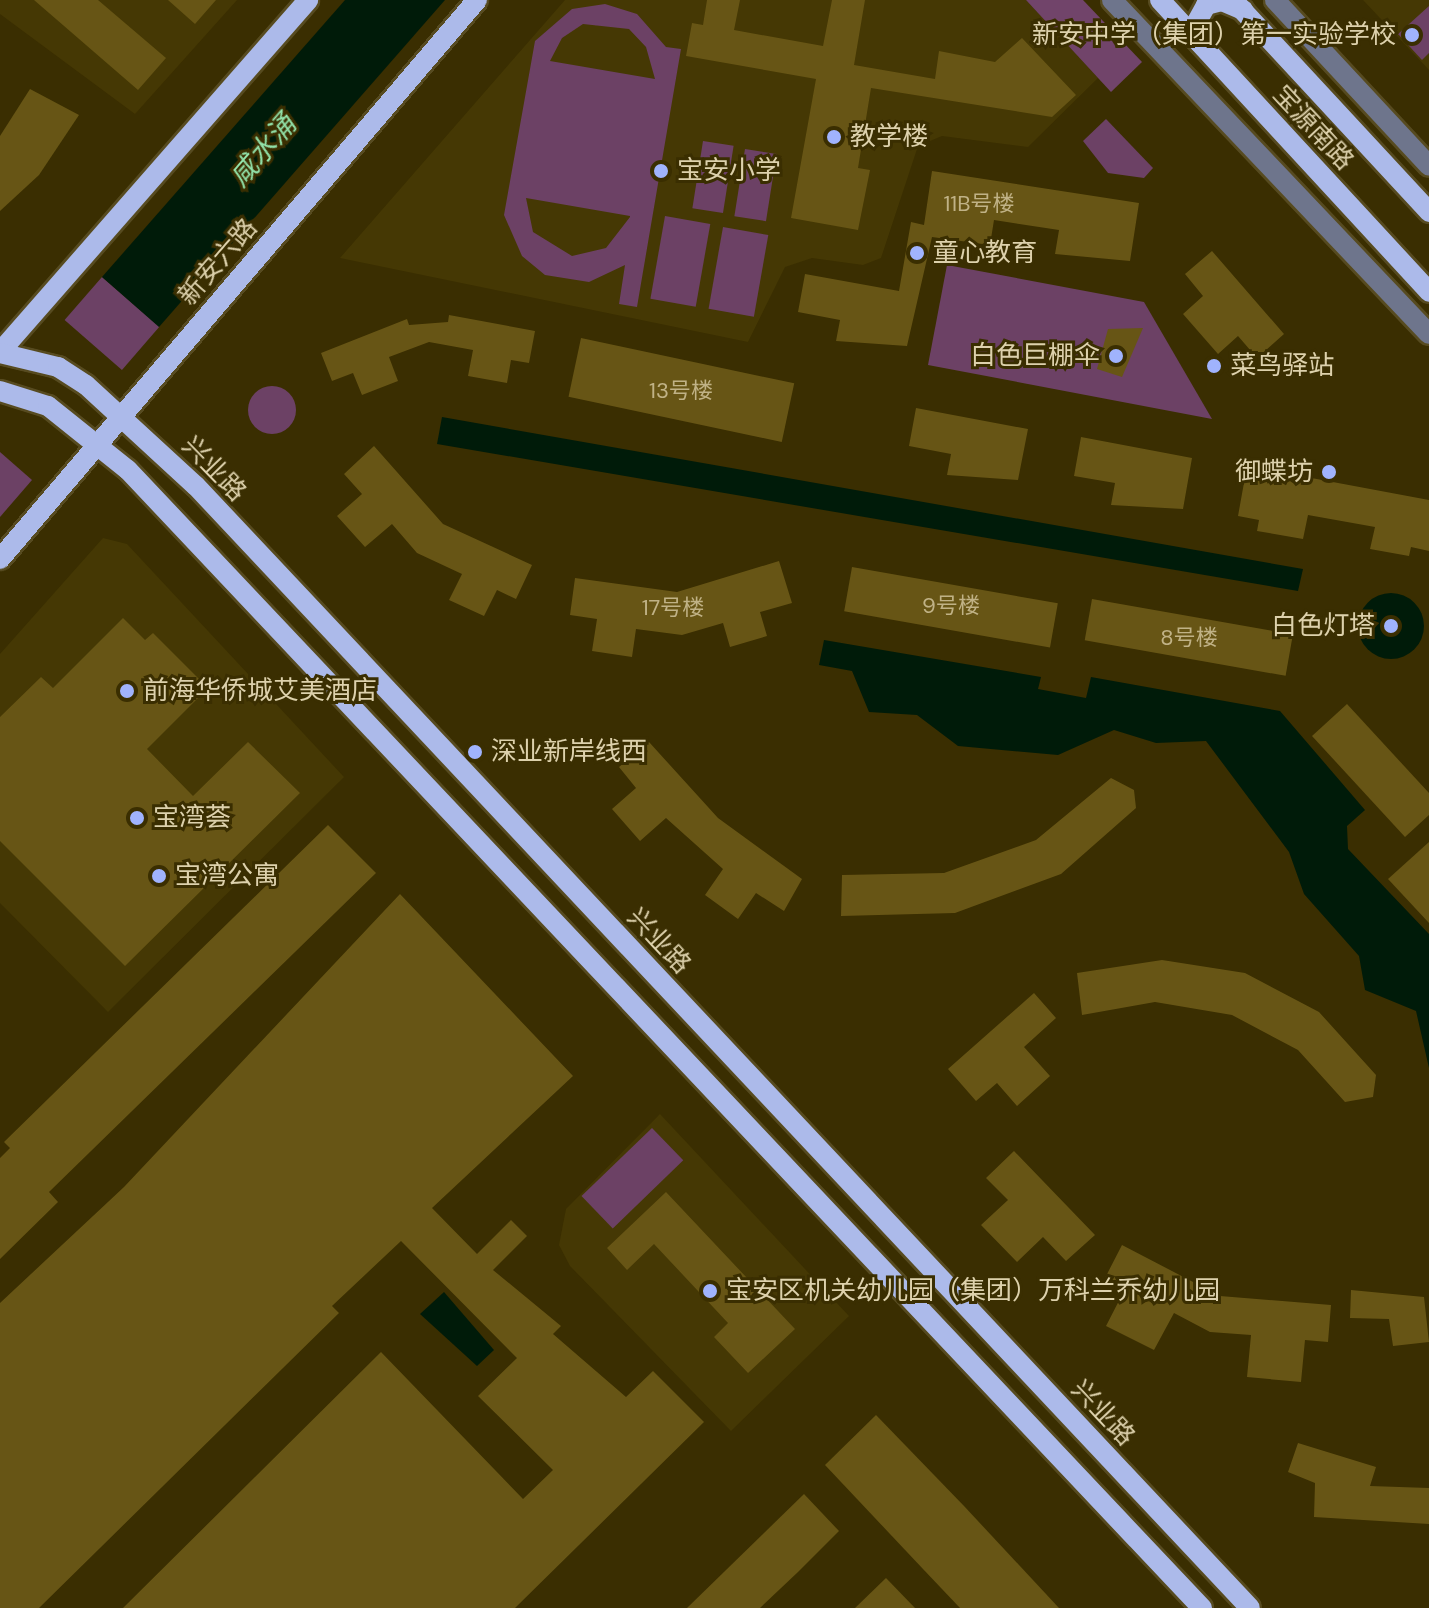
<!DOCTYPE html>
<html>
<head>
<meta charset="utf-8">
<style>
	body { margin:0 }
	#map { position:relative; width:1429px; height:1608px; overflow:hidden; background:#3a2e01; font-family:"DM Sans","Noto Sans SC",sans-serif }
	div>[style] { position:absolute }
	.built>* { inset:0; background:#453804 }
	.green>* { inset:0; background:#6c4165; transform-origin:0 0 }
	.round { border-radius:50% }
	.forest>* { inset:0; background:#71446a }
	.water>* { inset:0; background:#001b09 }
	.building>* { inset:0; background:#675515; transform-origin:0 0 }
	.roads { filter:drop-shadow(2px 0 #574b20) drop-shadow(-2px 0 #574b20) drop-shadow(0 2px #574b20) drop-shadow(0 -2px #574b20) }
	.minor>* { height:20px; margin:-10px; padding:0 10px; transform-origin:10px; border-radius:10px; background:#6e758c }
	.major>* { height:20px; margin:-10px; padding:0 10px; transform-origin:10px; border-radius:10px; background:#acbaea }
	.dots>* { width:22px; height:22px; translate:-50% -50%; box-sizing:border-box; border:4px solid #3a2e01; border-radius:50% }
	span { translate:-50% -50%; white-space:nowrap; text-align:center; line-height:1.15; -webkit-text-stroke:6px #3a2e01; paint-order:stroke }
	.number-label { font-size:22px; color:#c0b286 }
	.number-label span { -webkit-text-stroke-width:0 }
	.poi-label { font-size:26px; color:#ddd1ac }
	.right { translate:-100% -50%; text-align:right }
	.left { translate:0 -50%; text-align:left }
	.street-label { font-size:26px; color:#ddd1ac }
	.water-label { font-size:28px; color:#92e3aa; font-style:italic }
</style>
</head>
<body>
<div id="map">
	<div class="built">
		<div style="clip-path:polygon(0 0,237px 0,135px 114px,0 14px)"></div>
		<div style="clip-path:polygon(565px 0,1026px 0,1098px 78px,1028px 147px,942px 136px,918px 146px,881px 258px,863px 265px,812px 258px,785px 267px,748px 342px,340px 258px)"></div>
		<div style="clip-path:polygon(1363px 0,1429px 0,1429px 70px)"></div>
		<div style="clip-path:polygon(103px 538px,127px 544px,344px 777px,108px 1012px,0 903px,0 654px)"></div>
		<div style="clip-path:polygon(660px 1114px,849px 1316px,731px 1431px,570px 1266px,559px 1245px,566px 1209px)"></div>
	</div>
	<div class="green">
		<div style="clip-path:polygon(evenodd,605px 4px,637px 14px,666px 47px,681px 49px,637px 307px,619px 304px,625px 265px,589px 282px,545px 275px,522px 256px,504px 215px,535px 41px,572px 9px,605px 4px,583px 24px,629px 29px,646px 47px,655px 79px,550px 61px,562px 38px,583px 24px,605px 4px,526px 198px,630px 216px,630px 217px,606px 248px,572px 256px,533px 232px,526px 198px)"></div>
		<div style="clip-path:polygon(1429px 6px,1429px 53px,1422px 60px,1398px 34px)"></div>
		<div style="clip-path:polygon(1106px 119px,1153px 168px,1144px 178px,1108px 173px,1083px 141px)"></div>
		<div style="left:703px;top:141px;width:31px;height:68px;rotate:9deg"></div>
		<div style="left:745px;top:149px;width:32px;height:68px;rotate:9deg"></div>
		<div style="left:665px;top:216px;width:46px;height:84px;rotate:10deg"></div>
		<div style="left:723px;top:227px;width:46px;height:83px;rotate:10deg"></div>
		<div style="clip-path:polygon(947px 265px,1144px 302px,1212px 419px,928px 365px)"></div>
		<div style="left:102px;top:277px;width:76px;height:57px;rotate:41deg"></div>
		<div class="round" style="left:248px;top:386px;width:48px;height:48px"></div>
		<div style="clip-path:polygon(0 452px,32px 480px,0 517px)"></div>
		<div style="left:652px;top:1128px;width:45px;height:98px;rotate:46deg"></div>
	</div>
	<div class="forest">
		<div style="clip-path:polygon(1026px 0,1083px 0,1142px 62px,1111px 92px)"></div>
	</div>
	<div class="water">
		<div style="clip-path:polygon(345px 0,445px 0,159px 327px,102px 277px)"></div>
		<div style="clip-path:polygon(442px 417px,1303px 569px,1298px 591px,437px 444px)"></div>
		<div class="round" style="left:1358px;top:593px;width:66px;height:66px"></div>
		<div style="clip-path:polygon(824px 640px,1041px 677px,1038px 689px,1086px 698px,1091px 677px,1280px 711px,1365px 810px,1347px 826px,1348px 849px,1429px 934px,1429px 1068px,1416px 1011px,1365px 990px,1359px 956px,1304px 894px,1289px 852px,1206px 741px,1156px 743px,1114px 730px,1058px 755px,958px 746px,917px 715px,869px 712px,852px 671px,819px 665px)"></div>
		<div style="clip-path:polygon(444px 1292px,494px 1350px,477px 1366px,420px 1314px)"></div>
	</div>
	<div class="building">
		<div style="clip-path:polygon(34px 0,98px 0,166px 58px,138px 90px)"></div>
		<div style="clip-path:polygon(168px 0,216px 0,195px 24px)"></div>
		<div style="clip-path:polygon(707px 0,740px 0,734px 30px,823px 46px,832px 0,865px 0,854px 65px,935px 79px,939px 51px,995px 62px,1022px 38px,1076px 95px,1052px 117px,871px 88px,858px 168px,870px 170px,858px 230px,791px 218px,816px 79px,686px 56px,692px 23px,703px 25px)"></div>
		<div style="clip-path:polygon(30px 89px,79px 115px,39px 175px,0 211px,0 136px)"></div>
		<div style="clip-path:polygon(932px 171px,1139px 203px,1130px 261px,1055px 254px,1059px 230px,994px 220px,990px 245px,932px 237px,907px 346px,836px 341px,840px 320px,798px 312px,805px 274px,899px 291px,911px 222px,924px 225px)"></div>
		<div style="clip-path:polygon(1212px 251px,1284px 334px,1257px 358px,1238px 336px,1218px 354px,1183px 314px,1203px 296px,1185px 274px)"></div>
		<div style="clip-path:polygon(449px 315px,535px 331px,529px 363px,511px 360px,507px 383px,468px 376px,473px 350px,429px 342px,389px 357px,398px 381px,362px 395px,353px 373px,332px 381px,321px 353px,407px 319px,409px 325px,448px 322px)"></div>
		<div style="clip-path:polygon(1143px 328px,1122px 377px,1097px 369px,1108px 329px)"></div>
		<div style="left:581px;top:338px;width:218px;height:60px;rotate:12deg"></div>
		<div style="clip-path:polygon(916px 408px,1028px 429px,1018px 480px,947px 475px,951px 454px,909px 446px)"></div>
		<div style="clip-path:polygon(1081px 437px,1192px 458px,1183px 509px,1111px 505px,1115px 483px,1074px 476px)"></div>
		<div style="clip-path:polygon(374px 446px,443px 524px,532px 565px,516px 599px,497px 590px,484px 616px,449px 600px,462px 574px,417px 553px,392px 524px,365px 547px,337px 516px,362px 494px,344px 474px)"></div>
		<div style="clip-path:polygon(1247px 466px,1429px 500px,1429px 551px,1411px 547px,1409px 556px,1370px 549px,1375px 527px,1308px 515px,1303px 539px,1257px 531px,1259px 520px,1238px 516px)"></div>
		<div style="clip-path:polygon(779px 561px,792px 603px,760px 612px,767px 636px,730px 647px,723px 623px,682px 635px,636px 629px,632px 657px,592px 651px,597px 619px,570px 615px,575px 578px,677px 592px)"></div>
		<div style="left:852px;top:567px;width:209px;height:45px;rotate:10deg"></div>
		<div style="left:1092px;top:599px;width:204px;height:42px;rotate:10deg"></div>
		<div style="clip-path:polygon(123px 618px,145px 640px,153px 633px,208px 688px,147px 749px,193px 796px,248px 742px,300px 793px,125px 966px,0 841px,0 717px,41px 677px,53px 688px)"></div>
		<div style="clip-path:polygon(1347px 704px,1429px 793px,1429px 815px,1405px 837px,1312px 736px)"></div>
		<div style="clip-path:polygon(649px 742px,718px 818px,802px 879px,784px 911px,756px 893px,738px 919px,705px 895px,723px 869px,666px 818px,640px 841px,612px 809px,636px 788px,619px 767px)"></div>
		<div style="clip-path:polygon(1111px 778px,1134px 790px,1136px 808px,1061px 874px,955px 913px,841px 916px,842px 875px,944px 873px,1036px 840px)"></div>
		<div style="clip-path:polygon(328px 825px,376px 873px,49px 1192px,58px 1202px,0 1259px,0 1158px,10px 1148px,4px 1142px)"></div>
		<div style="clip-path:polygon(1429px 842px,1429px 923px,1388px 879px)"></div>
		<div style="clip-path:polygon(400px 894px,573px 1076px,432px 1208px,477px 1254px,511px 1220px,527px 1236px,493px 1270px,561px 1326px,553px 1334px,626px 1397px,653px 1371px,704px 1422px,515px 1608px,123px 1608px,381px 1352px,523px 1499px,553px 1470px,478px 1396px,517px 1358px,401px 1241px,332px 1306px,339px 1313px,39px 1608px,0 1608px,0 1303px,124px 1187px)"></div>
		<div style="clip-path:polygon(1162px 960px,1245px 973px,1319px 1012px,1376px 1075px,1373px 1097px,1345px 1102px,1298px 1050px,1232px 1015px,1155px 1002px,1082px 1015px,1077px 973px)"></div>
		<div style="clip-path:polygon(1034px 993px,1056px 1018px,1024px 1047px,1050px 1076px,1017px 1106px,997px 1083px,976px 1101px,948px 1069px)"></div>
		<div style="clip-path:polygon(1014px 1151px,1095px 1235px,1066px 1261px,1043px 1237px,1017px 1262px,981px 1225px,1008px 1200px,986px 1178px)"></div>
		<div style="clip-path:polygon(666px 1192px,795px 1329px,748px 1373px,714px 1337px,728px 1323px,654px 1244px,627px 1270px,607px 1248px)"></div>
		<div style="clip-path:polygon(1122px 1245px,1220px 1296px,1331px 1305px,1328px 1342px,1305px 1340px,1301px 1382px,1247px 1377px,1251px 1335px,1210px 1332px,1174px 1313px,1154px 1350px,1106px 1326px,1125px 1289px,1105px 1278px)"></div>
		<div style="clip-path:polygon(1351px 1290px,1424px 1297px,1429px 1342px,1393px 1346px,1389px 1319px,1350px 1318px)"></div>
		<div style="clip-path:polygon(876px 1415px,964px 1506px,1059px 1608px,960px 1608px,923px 1569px,825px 1465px)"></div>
		<div style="clip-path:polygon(1298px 1443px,1376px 1467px,1370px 1486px,1429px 1488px,1429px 1524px,1314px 1517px,1315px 1483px,1288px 1472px)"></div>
		<div style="clip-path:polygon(804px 1494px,839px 1531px,798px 1572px,760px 1608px,687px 1608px)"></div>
		<div style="clip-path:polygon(886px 1578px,915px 1608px,855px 1608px)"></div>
	</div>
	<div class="roads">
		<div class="minor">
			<div style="left:1112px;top:0;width:460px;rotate:46.5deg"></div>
			<div style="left:1275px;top:0;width:226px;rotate:47.1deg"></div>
		</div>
		<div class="major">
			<div style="left:1160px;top:0;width:397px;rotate:47.3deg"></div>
			<div style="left:1233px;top:0;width:289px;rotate:47.2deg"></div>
			<div style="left:1200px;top:43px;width:17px;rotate:-111deg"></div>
			<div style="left:1194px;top:27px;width:25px;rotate:-61deg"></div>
			<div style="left:1206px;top:5px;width:16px;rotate:-14deg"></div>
			<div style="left:1222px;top:1px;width:23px;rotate:23deg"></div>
			<div style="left:0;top:352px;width:468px;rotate:-48.8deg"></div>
			<div style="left:0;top:353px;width:60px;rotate:13.6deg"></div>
			<div style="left:58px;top:367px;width:33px;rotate:33deg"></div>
			<div style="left:86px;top:385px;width:149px;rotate:42.6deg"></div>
			<div style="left:196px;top:486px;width:1539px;rotate:46.79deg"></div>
			<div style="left:0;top:391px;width:50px;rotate:17.4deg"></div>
			<div style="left:48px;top:406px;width:102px;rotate:38.7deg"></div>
			<div style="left:128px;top:470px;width:1565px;rotate:46.66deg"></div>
			<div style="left:0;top:559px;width:735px;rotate:-49.53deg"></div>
		</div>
	</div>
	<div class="dots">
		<div style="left:1412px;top:35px;background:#a0b3fd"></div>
		<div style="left:834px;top:137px;background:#a0b3fd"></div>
		<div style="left:661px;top:171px;background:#a0b3fd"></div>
		<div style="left:917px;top:253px;background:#a0b3fd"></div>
		<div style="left:1116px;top:356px;background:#a0b3fd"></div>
		<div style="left:1214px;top:366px;background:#a0b3fd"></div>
		<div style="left:1329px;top:472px;background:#a0b3fd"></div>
		<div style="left:1391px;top:626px;background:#a0b3fd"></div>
		<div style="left:127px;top:691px;background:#a0b3fd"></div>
		<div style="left:475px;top:752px;background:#a0b3fd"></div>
		<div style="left:137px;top:818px;background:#a0b3fd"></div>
		<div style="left:159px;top:876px;background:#a0b3fd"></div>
		<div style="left:710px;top:1291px;background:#a0b3fd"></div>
	</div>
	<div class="number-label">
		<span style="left:979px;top:204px">11B号楼</span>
		<span style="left:681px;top:391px">13号楼</span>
		<span style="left:951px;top:606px">9号楼</span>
		<span style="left:673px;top:608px">17号楼</span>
		<span style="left:1189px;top:638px">8号楼</span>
	</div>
	<div class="poi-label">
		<span class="right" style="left:1396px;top:35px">新安中学（集团）第一实验学校</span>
		<span class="left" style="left:850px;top:137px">教学楼</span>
		<span class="left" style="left:677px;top:171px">宝安小学</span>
		<span class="left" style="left:933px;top:253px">童心教育</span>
		<span class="right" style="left:1100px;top:356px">白色巨棚伞</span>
		<span class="left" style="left:1230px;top:366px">菜鸟驿站</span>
		<span class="right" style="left:1313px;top:472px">御蝶坊</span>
		<span class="right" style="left:1375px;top:626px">白色灯塔</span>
		<span class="left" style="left:143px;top:691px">前海华侨城艾美酒店</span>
		<span class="left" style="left:491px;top:752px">深业新岸线西</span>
		<span class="left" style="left:153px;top:818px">宝湾荟</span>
		<span class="left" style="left:175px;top:876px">宝湾公寓</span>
		<span class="left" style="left:726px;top:1291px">宝安区机关幼儿园（集团）万科兰乔幼儿园</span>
	</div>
	<div class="street-label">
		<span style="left:1313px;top:128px;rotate:47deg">宝源南路</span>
		<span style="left:218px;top:262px;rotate:-49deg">新安六路</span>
		<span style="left:214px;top:469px;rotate:46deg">兴业路</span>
		<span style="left:659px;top:941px;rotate:47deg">兴业路</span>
		<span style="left:1103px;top:1413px;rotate:47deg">兴业路</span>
	</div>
	<div class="water-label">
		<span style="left:263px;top:151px;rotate:-49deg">咸水涌</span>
	</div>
</div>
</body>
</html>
